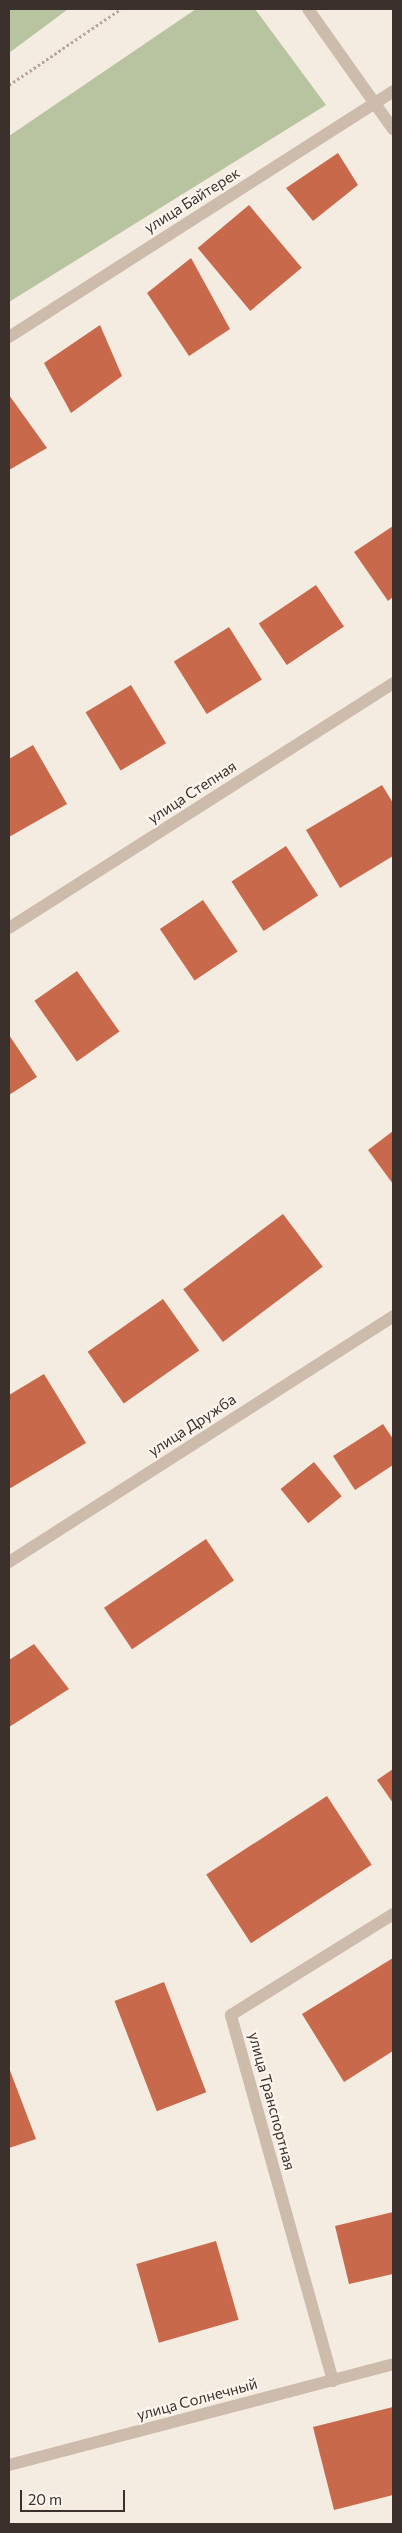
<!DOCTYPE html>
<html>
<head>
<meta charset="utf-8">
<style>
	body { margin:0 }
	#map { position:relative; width:402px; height:2533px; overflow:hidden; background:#f4ebe1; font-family:Commissioner,sans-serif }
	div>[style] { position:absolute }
	.green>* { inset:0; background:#b8c4a0 }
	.building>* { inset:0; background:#c8694b; transform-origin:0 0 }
	.path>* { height:3px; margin-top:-1.5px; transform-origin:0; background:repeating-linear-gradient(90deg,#b9a596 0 2.5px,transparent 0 5px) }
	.street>* { height:12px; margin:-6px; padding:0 6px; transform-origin:6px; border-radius:6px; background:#cdbbac }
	span { translate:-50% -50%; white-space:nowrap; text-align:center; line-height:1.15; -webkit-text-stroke:4px #fbf5ee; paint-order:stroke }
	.street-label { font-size:15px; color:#3b302b }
	.frame { position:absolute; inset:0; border:10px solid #3b302b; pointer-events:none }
	.scale { position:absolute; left:20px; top:2490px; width:105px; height:22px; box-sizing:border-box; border:2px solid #3b302b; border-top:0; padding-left:6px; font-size:15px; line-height:18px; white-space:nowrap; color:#3b302b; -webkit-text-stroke:4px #fbf5ee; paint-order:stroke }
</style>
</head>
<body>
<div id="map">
	<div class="green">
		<div style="clip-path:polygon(9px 9px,68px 9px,9px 53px)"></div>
		<div style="clip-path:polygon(196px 9px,255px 9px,326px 105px,9px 302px,9px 136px)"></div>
	</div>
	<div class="building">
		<div style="clip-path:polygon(338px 153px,358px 185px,313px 221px,286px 188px)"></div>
		<div style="left:249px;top:205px;width:82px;height:67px;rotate:50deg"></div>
		<div style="clip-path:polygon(191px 258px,230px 329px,189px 356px,147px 293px)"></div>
		<div style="clip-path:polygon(100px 325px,122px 376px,71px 413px,44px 363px)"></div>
		<div style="clip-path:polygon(9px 395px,47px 448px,9px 470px)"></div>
		<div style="clip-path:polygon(393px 526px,393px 597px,388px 601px,354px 552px)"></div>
		<div style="left:316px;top:585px;width:50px;height:69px;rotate:56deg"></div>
		<div style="left:229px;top:627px;width:62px;height:65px;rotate:58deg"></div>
		<div style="left:131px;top:685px;width:68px;height:53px;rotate:59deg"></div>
		<div style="clip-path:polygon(33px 745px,67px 804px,9px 837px,9px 759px)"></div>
		<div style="clip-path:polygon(382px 785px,393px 803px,393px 856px,340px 888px,306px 830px)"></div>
		<div style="left:286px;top:846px;width:59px;height:65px;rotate:57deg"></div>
		<div style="left:203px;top:900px;width:62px;height:52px;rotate:56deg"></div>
		<div style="left:77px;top:971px;width:74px;height:52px;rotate:55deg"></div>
		<div style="clip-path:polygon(9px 1035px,37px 1077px,9px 1095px)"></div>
		<div style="clip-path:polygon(393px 1131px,393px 1184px,368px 1150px)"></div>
		<div style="left:283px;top:1214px;width:66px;height:125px;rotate:53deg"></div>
		<div style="left:163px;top:1299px;width:63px;height:92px;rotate:55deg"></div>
		<div style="clip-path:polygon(44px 1374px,86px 1443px,9px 1489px,9px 1395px)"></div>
		<div style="clip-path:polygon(383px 1424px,393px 1439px,393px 1465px,355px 1490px,333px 1456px)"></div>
		<div style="left:314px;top:1462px;width:44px;height:43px;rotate:51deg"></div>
		<div style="left:206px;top:1539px;width:50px;height:123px;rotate:56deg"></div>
		<div style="clip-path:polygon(34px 1644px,69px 1689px,9px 1727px,9px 1660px)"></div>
		<div style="clip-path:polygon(393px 1769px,393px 1803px,377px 1780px)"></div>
		<div style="left:327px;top:1796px;width:82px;height:144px;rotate:57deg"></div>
		<div style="clip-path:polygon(393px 1958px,393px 2051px,344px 2082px,302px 2014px)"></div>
		<div style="left:164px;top:1982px;width:118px;height:53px;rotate:69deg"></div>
		<div style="clip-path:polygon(9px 2068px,36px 2139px,9px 2148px)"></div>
		<div style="clip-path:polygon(393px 2212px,393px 2274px,349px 2284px,335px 2226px)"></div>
		<div style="left:216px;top:2241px;width:82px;height:83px;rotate:74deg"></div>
		<div style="clip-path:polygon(393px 2407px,393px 2495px,334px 2510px,313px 2427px)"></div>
	</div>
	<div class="path">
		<div style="left:9px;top:85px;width:135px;rotate:-34.2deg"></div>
	</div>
	<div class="street">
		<div style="left:308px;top:9px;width:147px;rotate:54.7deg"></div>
		<div style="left:9px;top:337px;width:456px;rotate:-32.6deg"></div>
		<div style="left:9px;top:928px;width:456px;rotate:-32.5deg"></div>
		<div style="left:9px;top:1562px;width:456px;rotate:-32.6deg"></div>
		<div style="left:333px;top:2381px;width:380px;rotate:-105.6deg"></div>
		<div style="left:231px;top:2015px;width:191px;rotate:-31.9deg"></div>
		<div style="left:9px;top:2465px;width:397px;rotate:-14.7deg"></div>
	</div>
	<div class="street-label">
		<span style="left:192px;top:200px;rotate:-32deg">улица Байтерек</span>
		<span style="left:192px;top:792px;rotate:-33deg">улица Степная</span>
		<span style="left:192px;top:1425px;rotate:-33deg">улица Дружба</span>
		<span style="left:272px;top:2101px;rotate:75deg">улица Транспортная</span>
		<span style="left:197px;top:2399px;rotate:-15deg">улица Солнечный</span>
	</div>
	<div class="frame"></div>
	<div class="scale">20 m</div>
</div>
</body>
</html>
